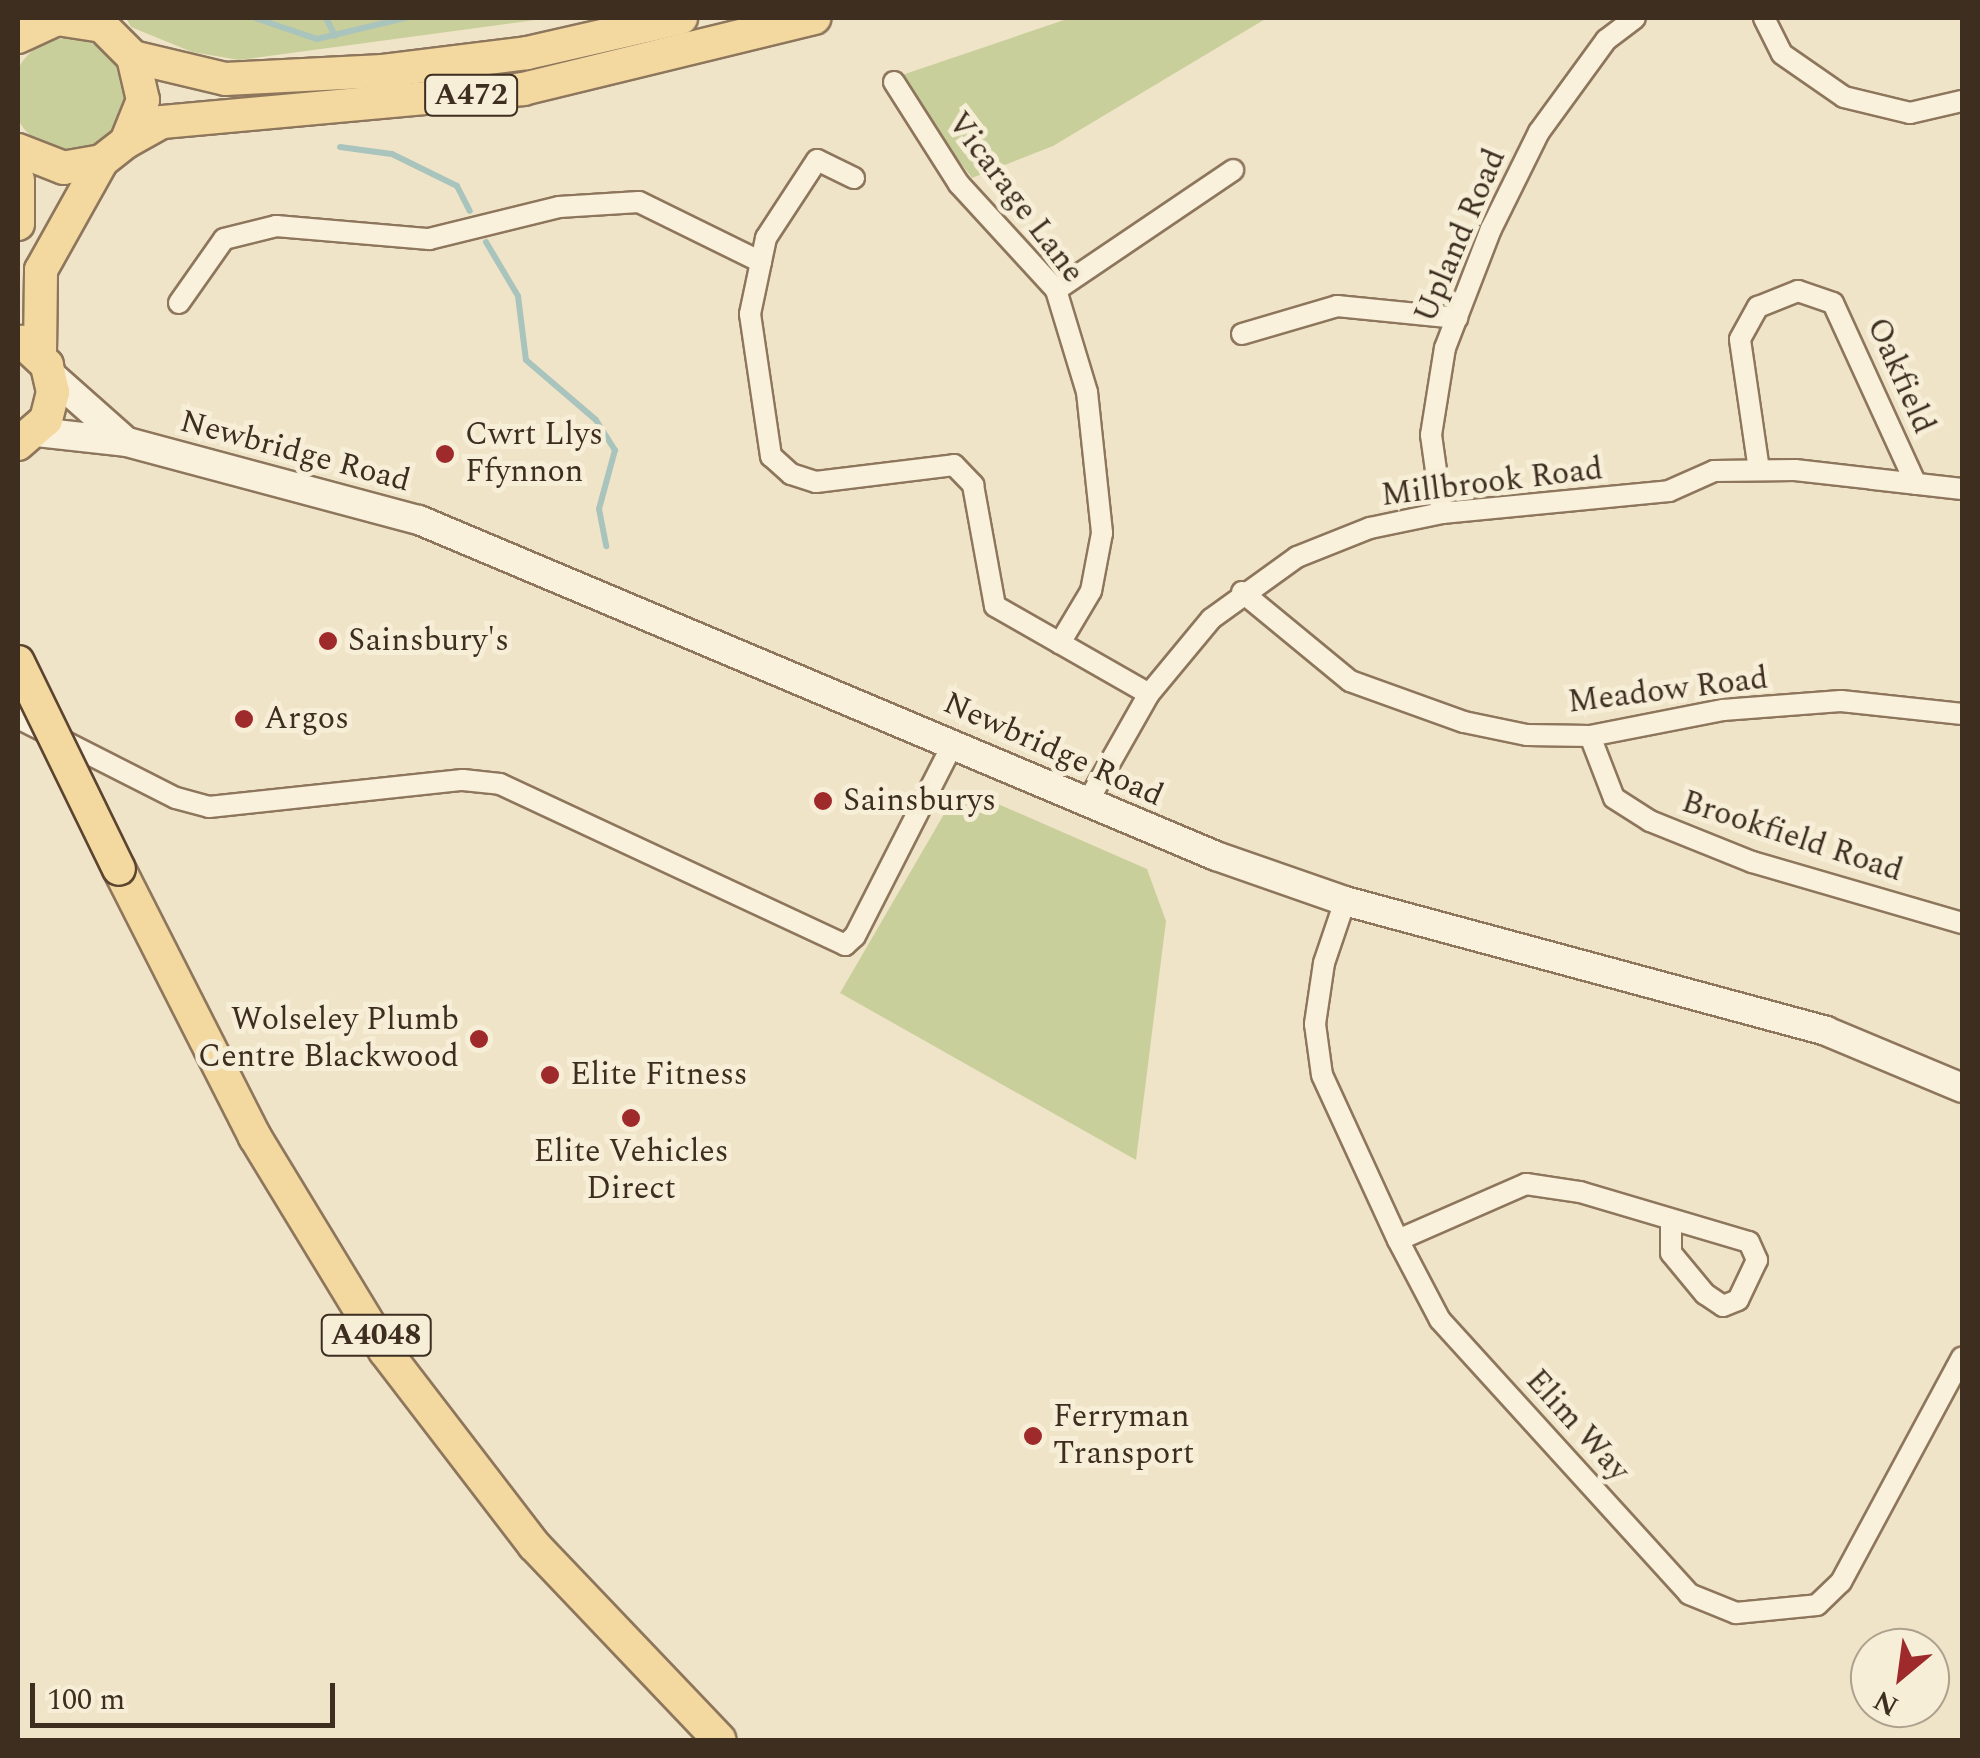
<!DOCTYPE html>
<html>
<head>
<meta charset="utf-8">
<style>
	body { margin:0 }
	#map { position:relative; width:1980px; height:1758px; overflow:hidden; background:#f0e4c8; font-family:Spectral,serif }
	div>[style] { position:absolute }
	.green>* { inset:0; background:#c9cf9b }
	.round { border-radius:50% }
	.stream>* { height:6px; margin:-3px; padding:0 3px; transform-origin:3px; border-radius:3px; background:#a9c4bc }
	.roads { filter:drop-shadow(2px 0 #8d765c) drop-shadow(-2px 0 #8d765c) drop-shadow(0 2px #8d765c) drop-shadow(0 -2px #8d765c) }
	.minor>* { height:20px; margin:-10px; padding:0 10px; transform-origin:10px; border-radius:10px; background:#faf1dc }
	.secondary>* { height:28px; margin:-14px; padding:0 14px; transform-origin:14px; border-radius:14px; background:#faf1dc }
	.primary>* { height:32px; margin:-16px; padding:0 16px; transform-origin:16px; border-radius:16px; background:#f3d9a0 }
	.bridges { filter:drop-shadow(2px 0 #5b4430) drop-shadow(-2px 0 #5b4430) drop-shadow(0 2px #5b4430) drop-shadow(0 -2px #5b4430) }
	.primary-bridge>* { height:32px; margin:-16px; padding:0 16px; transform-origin:16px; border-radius:16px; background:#f3d9a0 }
	.dots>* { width:28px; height:28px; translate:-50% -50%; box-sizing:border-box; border:5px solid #f7eed8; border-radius:50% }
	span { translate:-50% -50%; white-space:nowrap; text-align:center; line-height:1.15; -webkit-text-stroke:10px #f7eed8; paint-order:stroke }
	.shield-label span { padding:2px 8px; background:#f7eed8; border:2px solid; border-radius:8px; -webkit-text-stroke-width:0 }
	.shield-label { font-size:30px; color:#3d2e20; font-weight:700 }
	.street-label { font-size:32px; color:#3d2e20 }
	.poi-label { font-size:32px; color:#3d2e20 }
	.left { translate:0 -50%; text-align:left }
	.right { translate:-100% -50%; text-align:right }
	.frame { position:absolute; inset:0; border:20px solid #3d2e20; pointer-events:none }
	.north { position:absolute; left:1850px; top:1628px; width:100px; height:100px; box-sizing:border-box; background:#f7eed8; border:2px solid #ada18e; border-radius:50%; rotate:209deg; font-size:28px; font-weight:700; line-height:40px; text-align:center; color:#3d2e20 }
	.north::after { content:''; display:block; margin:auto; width:35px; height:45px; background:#9e2a2b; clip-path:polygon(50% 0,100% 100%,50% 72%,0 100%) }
	.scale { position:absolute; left:30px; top:1683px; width:305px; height:45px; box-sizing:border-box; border:5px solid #3d2e20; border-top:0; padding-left:12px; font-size:30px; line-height:35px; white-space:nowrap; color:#3d2e20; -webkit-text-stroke:8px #f7eed8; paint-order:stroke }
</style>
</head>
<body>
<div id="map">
	<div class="green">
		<div style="clip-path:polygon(126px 18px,550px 18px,239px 60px,192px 52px,131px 27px)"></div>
		<div style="clip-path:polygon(1070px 18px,1267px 18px,1053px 146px,972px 178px,896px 77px)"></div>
		<div class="round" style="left:12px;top:38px;width:112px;height:112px"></div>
		<div style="clip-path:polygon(954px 797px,998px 804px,1147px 869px,1166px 921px,1136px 1160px,840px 993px)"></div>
	</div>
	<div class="stream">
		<div style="left:255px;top:18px;width:65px;rotate:18.7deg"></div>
		<div style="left:317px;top:39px;width:90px;rotate:-13.4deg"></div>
		<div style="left:326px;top:18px;width:20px;rotate:63deg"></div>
		<div style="left:340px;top:147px;width:52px;rotate:7.7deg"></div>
		<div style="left:392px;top:154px;width:72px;rotate:26.2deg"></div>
		<div style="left:457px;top:186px;width:28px;rotate:63deg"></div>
		<div style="left:486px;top:242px;width:63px;rotate:59.3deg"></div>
		<div style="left:518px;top:296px;width:64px;rotate:82.9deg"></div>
		<div style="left:526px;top:360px;width:92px;rotate:40.6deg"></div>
		<div style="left:596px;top:420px;width:36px;rotate:58deg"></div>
		<div style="left:615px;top:450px;width:61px;rotate:105.2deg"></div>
		<div style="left:599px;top:509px;width:38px;rotate:79deg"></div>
	</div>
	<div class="roads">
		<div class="minor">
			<div style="left:1764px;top:18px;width:40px;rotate:63.4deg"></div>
			<div style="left:1782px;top:54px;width:75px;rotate:34.7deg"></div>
			<div style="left:1844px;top:97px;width:68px;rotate:13.6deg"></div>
			<div style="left:1910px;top:113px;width:53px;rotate:-13deg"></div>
			<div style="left:894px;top:82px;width:121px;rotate:57.5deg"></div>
			<div style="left:959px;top:184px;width:144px;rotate:47.5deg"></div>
			<div style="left:1056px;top:290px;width:107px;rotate:73.1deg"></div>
			<div style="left:1087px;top:392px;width:142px;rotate:83.9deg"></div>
			<div style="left:1102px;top:533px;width:59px;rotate:100.7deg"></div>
			<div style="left:1091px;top:591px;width:61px;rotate:120.8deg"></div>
			<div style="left:854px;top:178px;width:41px;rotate:-154.1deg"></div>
			<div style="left:817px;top:160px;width:93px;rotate:123.2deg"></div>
			<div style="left:766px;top:238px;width:78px;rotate:101.9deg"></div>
			<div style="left:750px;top:314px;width:144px;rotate:81.6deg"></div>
			<div style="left:771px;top:456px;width:27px;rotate:42deg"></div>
			<div style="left:791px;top:474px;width:26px;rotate:18deg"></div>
			<div style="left:816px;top:482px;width:139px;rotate:-7deg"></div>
			<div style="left:954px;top:465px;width:28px;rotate:46deg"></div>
			<div style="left:973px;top:485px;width:123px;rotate:79.7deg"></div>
			<div style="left:995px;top:606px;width:177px;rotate:29.7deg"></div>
			<div style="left:1056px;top:290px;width:214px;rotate:-34.1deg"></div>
			<div style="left:179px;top:303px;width:78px;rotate:-54.9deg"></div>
			<div style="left:224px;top:239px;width:54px;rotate:-14deg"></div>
			<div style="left:276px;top:226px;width:154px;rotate:4.9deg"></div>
			<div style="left:429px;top:239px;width:134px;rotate:-13.8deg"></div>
			<div style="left:559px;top:207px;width:80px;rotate:-3.6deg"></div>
			<div style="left:639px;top:202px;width:136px;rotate:26.2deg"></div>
			<div style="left:1242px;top:334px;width:99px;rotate:-16.4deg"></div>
			<div style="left:1337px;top:306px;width:121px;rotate:5.7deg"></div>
			<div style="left:1759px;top:470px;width:132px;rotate:-98.3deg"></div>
			<div style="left:1740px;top:339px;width:37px;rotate:-61deg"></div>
			<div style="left:1758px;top:307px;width:43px;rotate:-21.8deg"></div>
			<div style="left:1798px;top:291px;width:37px;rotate:19deg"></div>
			<div style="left:1833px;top:303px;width:199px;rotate:65.4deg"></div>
			<div style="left:1442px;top:513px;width:79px;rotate:-98deg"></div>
			<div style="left:1431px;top:435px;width:88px;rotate:-80.9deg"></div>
			<div style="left:1445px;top:348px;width:128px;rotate:-68.9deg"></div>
			<div style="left:1491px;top:229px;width:108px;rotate:-63.7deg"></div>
			<div style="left:1539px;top:132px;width:114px;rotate:-53.9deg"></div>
			<div style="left:1606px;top:40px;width:36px;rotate:-37deg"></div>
			<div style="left:1242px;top:592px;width:140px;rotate:39.5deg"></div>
			<div style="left:1350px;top:681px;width:121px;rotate:19.8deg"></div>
			<div style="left:1464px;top:722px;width:64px;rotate:11.7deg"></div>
			<div style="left:1527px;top:735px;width:63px;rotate:0.9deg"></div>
			<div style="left:1590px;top:736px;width:136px;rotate:-11.1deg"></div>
			<div style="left:1723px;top:710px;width:118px;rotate:-4.4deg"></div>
			<div style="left:1841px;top:701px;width:122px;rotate:6.1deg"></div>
			<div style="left:18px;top:718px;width:177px;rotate:26.9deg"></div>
			<div style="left:176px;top:798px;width:34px;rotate:15deg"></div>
			<div style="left:209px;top:807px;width:255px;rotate:-6.1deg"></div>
			<div style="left:463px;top:780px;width:37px;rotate:6deg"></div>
			<div style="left:500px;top:784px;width:381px;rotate:25deg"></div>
			<div style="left:845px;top:945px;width:13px;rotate:-42deg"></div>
			<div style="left:855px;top:936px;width:216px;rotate:-63deg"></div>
			<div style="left:1590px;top:736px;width:66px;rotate:68.8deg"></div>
			<div style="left:1614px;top:798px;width:43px;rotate:32.6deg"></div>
			<div style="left:1650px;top:821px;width:110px;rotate:21.9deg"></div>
			<div style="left:1752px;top:862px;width:219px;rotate:16.2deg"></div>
			<div style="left:1087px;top:803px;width:125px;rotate:-60.4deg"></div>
			<div style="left:1149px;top:694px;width:97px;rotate:-50.4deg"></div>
			<div style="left:1211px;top:619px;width:106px;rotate:-35.8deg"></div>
			<div style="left:1297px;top:557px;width:79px;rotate:-21.7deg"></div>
			<div style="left:1370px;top:528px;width:74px;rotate:-11.8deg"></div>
			<div style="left:1442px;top:513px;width:228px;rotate:-5.5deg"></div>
			<div style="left:1669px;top:491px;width:49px;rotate:-24deg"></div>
			<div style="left:1714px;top:471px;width:81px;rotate:-0.7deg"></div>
			<div style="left:1795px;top:470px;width:168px;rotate:6.5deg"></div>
			<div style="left:1345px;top:901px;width:65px;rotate:108.7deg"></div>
			<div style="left:1324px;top:963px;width:62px;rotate:98.4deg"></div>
			<div style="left:1315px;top:1024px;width:51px;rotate:82.2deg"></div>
			<div style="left:1322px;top:1075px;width:182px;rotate:65.3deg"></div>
			<div style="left:1398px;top:1240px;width:90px;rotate:62.3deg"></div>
			<div style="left:1440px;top:1320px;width:370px;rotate:47.7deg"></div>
			<div style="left:1689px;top:1594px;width:51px;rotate:22deg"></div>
			<div style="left:1736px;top:1613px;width:81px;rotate:-5.6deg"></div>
			<div style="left:1817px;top:1605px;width:33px;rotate:-44deg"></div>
			<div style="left:1841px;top:1582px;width:255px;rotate:-61.7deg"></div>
			<div style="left:1398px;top:1240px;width:140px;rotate:-23.6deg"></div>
			<div style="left:1526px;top:1184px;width:55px;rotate:8.4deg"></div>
			<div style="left:1580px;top:1192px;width:176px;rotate:16.5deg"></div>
			<div style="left:1749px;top:1242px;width:20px;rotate:66deg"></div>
			<div style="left:1757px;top:1260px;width:44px;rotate:115.4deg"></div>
			<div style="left:1738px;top:1300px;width:16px;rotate:158deg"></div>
			<div style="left:1723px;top:1306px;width:22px;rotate:-146deg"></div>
			<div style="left:1705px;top:1294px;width:53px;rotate:-129.7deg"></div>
			<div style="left:1671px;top:1253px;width:32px;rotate:-90deg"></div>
		</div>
		<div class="secondary">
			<div style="left:51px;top:375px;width:95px;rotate:41.6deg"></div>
			<div style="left:37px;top:432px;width:91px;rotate:6.3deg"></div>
			<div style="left:127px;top:442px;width:302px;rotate:15deg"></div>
			<div style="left:419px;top:520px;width:865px;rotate:22.86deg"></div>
			<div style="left:1216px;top:856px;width:137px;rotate:19.2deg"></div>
			<div style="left:1345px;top:901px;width:498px;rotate:15.1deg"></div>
			<div style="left:1826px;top:1031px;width:147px;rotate:22.7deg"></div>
		</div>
		<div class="primary">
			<div style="left:18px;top:37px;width:43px;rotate:-24.8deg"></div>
			<div style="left:57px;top:19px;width:46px;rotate:8.8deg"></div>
			<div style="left:102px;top:26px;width:44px;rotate:45deg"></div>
			<div style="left:133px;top:57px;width:44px;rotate:76.9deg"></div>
			<div style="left:143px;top:100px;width:45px;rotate:112deg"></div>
			<div style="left:126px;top:142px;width:31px;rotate:142deg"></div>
			<div style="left:102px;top:161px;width:39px;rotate:170deg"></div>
			<div style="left:64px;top:168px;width:49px;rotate:-158.6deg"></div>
			<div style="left:133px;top:57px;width:95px;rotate:13.4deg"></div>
			<div style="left:225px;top:79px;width:158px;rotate:-2.9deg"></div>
			<div style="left:383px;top:71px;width:145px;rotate:-7.1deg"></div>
			<div style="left:527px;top:53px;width:158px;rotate:-12.8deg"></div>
			<div style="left:126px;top:142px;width:41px;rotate:-29.1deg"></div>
			<div style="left:162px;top:122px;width:363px;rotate:-5.2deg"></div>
			<div style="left:523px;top:89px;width:300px;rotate:-13.7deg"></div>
			<div style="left:18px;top:180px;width:44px;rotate:90deg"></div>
			<div style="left:40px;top:354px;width:84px;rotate:-89.3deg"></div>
			<div style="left:41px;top:270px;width:125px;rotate:-60.8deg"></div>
			<div style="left:18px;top:444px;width:37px;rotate:-41deg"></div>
			<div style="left:46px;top:420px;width:29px;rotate:-76deg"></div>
			<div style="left:53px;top:392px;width:28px;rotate:-103deg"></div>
			<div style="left:47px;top:365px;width:34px;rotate:-137deg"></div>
			<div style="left:119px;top:869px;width:301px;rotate:63.1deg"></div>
			<div style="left:255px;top:1137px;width:250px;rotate:58.7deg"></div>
			<div style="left:385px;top:1351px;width:245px;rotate:52.5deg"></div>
			<div style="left:534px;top:1545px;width:269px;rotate:46.4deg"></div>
		</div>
	</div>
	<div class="bridges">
		<div class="primary-bridge">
			<div style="left:18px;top:662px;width:230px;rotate:64deg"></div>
		</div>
	</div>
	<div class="dots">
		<div style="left:445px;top:454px;background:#9e2a2b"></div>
		<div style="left:328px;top:641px;background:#9e2a2b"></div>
		<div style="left:244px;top:719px;background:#9e2a2b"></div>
		<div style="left:823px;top:801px;background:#9e2a2b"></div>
		<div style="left:479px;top:1039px;background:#9e2a2b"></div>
		<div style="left:550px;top:1075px;background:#9e2a2b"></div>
		<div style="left:631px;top:1118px;background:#9e2a2b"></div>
		<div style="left:1033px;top:1436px;background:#9e2a2b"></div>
	</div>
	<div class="shield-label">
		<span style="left:471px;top:95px">A472</span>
		<span style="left:376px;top:1335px">A4048</span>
	</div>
	<div class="street-label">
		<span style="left:1015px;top:198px;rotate:53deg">Vicarage Lane</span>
		<span style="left:1461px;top:236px;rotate:-67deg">Upland Road</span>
		<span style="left:1900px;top:376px;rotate:66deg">Oakfield</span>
		<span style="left:295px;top:452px;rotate:15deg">Newbridge Road</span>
		<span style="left:1492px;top:483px;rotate:-7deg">Millbrook Road</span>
		<span style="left:1668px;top:691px;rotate:-7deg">Meadow Road</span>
		<span style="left:1053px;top:750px;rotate:24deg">Newbridge Road</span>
		<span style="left:1792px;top:837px;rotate:18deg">Brookfield Road</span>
		<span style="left:1577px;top:1426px;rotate:48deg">Elim Way</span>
	</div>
	<div class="poi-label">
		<span class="left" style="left:465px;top:454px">Cwrt Llys<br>Ffynnon</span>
		<span class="left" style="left:348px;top:641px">Sainsbury's</span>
		<span class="left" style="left:264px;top:719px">Argos</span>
		<span class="left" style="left:843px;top:801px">Sainsburys</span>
		<span class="right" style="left:459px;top:1039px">Wolseley Plumb<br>Centre Blackwood</span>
		<span class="left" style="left:570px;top:1075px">Elite Fitness</span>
		<span style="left:631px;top:1171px">Elite Vehicles<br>Direct</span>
		<span class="left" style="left:1053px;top:1436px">Ferryman<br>Transport</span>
	</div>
	<div class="frame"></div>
	<div class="north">N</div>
	<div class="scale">100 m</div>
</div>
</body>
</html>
